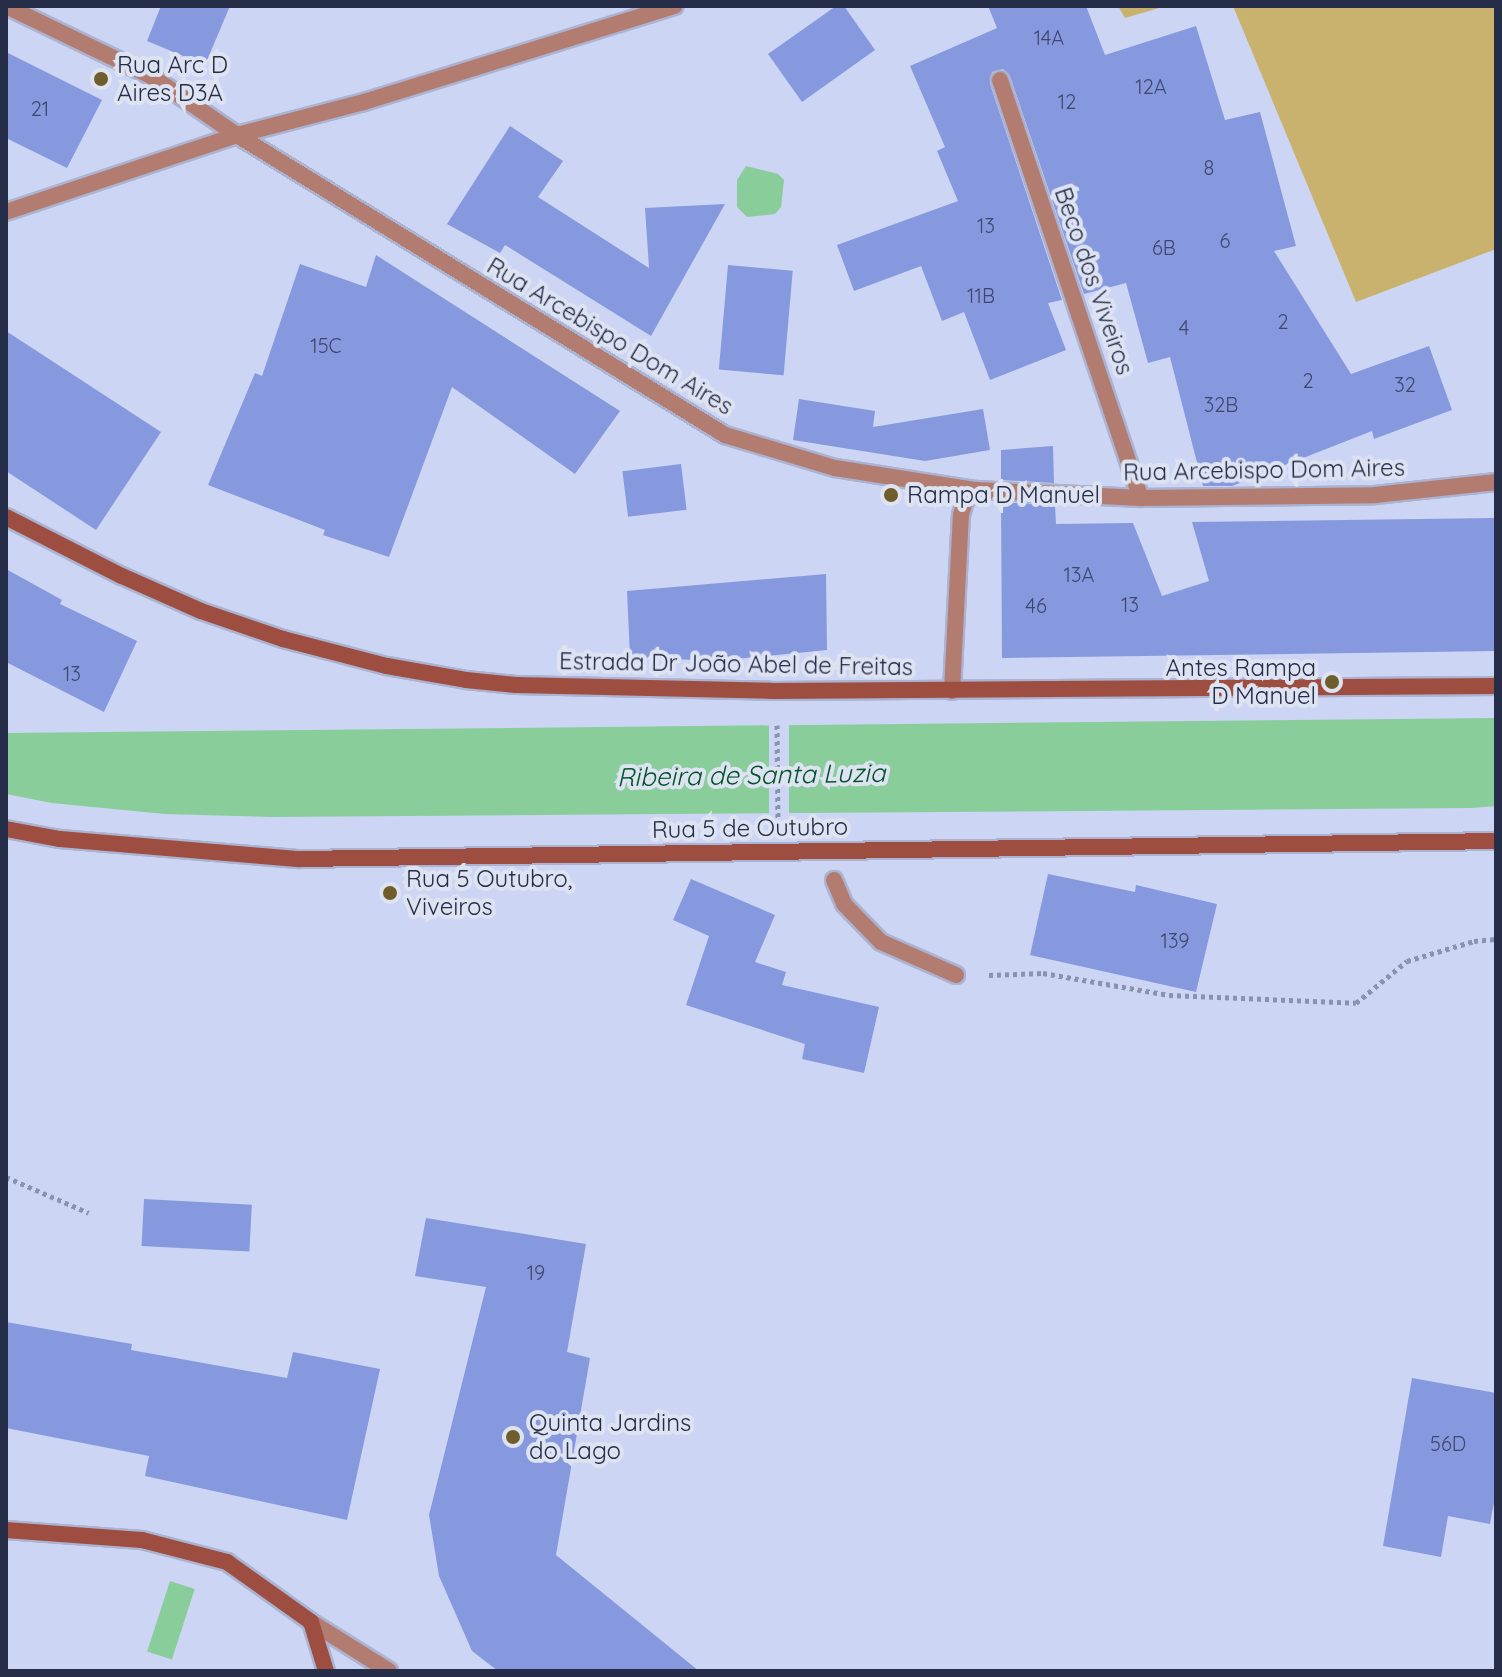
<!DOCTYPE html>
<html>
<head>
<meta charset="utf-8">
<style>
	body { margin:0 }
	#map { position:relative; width:1502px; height:1677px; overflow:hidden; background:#ccd5f3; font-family:Quicksand,sans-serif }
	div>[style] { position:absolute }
	.green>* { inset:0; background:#c8b26d }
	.water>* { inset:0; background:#89cd9b; transform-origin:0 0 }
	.pier>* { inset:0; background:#ccd5f3; transform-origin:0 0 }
	.building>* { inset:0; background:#8699df; transform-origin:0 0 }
	.path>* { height:5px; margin-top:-2.5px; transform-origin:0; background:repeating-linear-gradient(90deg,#8992af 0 4px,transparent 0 8px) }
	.roads { filter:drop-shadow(2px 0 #abb3d1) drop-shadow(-2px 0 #abb3d1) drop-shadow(0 2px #abb3d1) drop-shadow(0 -2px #abb3d1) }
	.lane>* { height:16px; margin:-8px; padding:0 8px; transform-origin:8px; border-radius:8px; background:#b37c71 }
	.street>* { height:16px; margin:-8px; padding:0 8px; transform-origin:8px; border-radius:8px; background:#b37c71 }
	.secondary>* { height:16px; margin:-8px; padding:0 8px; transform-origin:8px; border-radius:8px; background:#9d4e40 }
	.dots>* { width:22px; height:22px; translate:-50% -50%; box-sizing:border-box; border:4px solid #dee3f2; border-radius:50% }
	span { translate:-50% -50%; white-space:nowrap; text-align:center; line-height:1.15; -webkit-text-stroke:8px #dee3f2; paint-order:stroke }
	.number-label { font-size:20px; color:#3d486e }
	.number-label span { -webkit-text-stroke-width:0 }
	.poi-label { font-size:24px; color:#252d49 }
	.left { translate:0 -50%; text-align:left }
	.right { translate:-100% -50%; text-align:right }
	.street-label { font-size:24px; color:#252d49 }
	.water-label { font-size:26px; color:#015427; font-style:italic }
	.frame { position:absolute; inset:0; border:8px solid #252d49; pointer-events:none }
</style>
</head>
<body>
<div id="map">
	<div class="green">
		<div style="clip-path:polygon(1118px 6px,1166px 6px,1125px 18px)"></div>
		<div style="clip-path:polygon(1233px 6px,1496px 6px,1496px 249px,1356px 302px)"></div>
	</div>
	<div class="water">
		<div style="clip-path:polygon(746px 166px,778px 174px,784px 180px,781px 207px,775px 214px,747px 217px,737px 207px,737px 180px)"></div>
		<div style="clip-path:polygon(1496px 718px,1496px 806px,1472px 808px,270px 817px,165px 814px,52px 803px,6px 794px,6px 733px)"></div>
		<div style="left:170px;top:1581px;width:26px;height:74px;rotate:18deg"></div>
	</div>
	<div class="pier">
		<div style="left:769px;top:724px;width:20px;height:91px"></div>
	</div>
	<div class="building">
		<div style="clip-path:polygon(161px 6px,230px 6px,205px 65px,147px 41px)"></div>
		<div style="clip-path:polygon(836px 6px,844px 6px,875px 50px,802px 102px,768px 54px)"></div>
		<div style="clip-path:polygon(988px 6px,1086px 6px,1105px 55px,1196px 26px,1225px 120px,1260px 112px,1296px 246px,1274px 251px,1351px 374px,1429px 346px,1452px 410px,1374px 439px,1372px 431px,1232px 486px,1203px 486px,1170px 357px,1148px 363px,1126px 283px,1084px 294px,1010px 76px,1003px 69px,992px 72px,990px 84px,1062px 300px,1048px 303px,1066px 350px,990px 380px,964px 312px,942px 321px,921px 266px,854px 291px,837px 245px,958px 201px,937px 151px,945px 147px,910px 66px,997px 28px)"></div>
		<div style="clip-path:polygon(6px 52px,102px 100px,67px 168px,6px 138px)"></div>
		<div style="clip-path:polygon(510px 126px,563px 161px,538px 197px,649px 268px,645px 208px,725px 204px,651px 336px,505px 245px,500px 253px,447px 224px)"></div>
		<div style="clip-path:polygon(376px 255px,620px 411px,575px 474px,452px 387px,389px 557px,323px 535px,325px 530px,208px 485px,255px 373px,262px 376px,300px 264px,366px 287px)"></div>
		<div style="left:728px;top:265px;width:65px;height:105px;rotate:5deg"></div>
		<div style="clip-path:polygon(6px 331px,161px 432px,96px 530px,6px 471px)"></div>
		<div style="clip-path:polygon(799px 399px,875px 411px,873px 427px,983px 409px,990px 450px,925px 461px,793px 440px)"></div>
		<div style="clip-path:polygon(1053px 446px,1054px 483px,1001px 480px,1001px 450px)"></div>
		<div style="left:681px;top:464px;width:46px;height:59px;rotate:83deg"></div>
		<div style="clip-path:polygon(1001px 502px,1055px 505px,1056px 524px,1133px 523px,1162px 596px,1209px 581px,1192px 522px,1496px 518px,1496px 651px,1002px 658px)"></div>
		<div style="clip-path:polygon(6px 569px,62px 600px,60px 604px,137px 641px,104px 712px,6px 662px)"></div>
		<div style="clip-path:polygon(826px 574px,827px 650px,715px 661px,630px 657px,627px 591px)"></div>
		<div style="clip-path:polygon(1048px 874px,1135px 892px,1136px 885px,1217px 904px,1196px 992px,1030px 955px)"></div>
		<div style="clip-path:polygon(691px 879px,775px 915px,755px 962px,786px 972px,782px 985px,879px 1007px,864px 1073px,802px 1059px,805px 1044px,686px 1005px,709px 936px,673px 920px)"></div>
		<div style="left:144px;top:1199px;width:108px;height:47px;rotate:3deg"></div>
		<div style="clip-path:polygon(426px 1218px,586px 1244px,567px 1352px,590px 1358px,556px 1555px,699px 1671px,498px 1671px,472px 1651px,439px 1576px,429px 1515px,486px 1287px,415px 1276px)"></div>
		<div style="clip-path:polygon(6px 1322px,132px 1344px,131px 1350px,287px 1378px,293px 1352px,380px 1369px,347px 1520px,145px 1476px,149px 1456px,6px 1428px)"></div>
		<div style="clip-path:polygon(1412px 1378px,1496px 1393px,1496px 1492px,1490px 1524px,1448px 1516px,1441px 1557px,1383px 1546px)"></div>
	</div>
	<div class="path">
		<div style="left:777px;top:725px;width:94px;rotate:89.4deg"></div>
		<div style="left:989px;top:975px;width:54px;rotate:-2.1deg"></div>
		<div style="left:1043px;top:973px;width:128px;rotate:9.9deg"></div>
		<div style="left:1169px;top:995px;width:187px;rotate:2.4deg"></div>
		<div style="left:1356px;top:1003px;width:66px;rotate:-39.5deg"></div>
		<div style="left:1407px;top:961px;width:70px;rotate:-16.6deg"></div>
		<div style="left:1474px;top:941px;width:22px;rotate:-5deg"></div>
		<div style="left:6px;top:1177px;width:90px;rotate:23.4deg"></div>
	</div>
	<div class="roads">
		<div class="lane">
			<div style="left:834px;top:880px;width:26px;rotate:67deg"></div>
			<div style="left:844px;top:904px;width:53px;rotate:45.8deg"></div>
			<div style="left:881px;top:942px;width:82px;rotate:23.7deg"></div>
		</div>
		<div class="street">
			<div style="left:6px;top:6px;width:161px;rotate:25.8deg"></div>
			<div style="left:151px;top:76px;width:104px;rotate:34.5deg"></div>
			<div style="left:237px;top:135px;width:573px;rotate:31.58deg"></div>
			<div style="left:725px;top:435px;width:115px;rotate:16.7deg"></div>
			<div style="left:835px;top:468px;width:143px;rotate:8.9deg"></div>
			<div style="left:976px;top:490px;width:165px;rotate:2.8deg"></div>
			<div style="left:1141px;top:498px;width:234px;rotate:-0.7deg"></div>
			<div style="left:1375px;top:495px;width:122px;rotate:-6.1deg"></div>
			<div style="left:1000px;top:80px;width:441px;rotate:71.4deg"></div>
			<div style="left:6px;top:212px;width:243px;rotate:-18.4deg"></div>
			<div style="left:237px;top:135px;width:131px;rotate:-14.6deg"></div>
			<div style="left:364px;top:102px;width:325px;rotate:-17.2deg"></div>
			<div style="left:952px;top:691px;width:176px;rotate:-87.1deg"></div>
			<div style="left:961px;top:515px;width:15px;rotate:-74deg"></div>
			<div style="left:965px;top:501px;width:16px;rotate:-45deg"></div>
			<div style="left:311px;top:1622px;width:92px;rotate:32.1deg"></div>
		</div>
		<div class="secondary">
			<div style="left:6px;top:517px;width:130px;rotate:27deg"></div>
			<div style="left:122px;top:576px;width:86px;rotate:23.9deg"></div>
			<div style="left:201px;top:611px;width:87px;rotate:18.9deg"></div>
			<div style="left:283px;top:639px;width:107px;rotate:14.6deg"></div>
			<div style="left:387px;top:666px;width:80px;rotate:10deg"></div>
			<div style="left:466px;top:680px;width:50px;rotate:5.7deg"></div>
			<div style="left:516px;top:685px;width:255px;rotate:1.3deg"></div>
			<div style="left:771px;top:691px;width:725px;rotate:-0.4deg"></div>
			<div style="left:6px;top:829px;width:55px;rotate:10.5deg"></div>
			<div style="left:60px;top:839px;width:241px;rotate:4.8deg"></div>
			<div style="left:300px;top:859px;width:1196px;rotate:-0.86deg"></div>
			<div style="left:6px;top:1530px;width:136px;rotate:4.2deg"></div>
			<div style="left:142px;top:1540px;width:88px;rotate:14.5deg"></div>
			<div style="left:227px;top:1562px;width:103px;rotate:35.5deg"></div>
			<div style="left:311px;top:1622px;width:51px;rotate:73deg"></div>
		</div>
	</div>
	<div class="dots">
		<div style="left:101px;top:79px;background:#6f5e2c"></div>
		<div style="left:891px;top:495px;background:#6f5e2c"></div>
		<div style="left:1332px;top:682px;background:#6f5e2c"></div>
		<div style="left:390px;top:893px;background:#6f5e2c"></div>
		<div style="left:513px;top:1437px;background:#6f5e2c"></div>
	</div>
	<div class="number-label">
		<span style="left:1049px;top:37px">14A</span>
		<span style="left:1151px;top:86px">12A</span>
		<span style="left:1067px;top:101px">12</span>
		<span style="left:40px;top:108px">21</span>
		<span style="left:1209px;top:167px">8</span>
		<span style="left:986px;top:225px">13</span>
		<span style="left:1225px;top:240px">6</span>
		<span style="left:1164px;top:247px">6B</span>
		<span style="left:981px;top:295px">11B</span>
		<span style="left:1283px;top:321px">2</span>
		<span style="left:1184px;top:327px">4</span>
		<span style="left:326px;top:345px">15C</span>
		<span style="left:1308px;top:380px">2</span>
		<span style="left:1405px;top:384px">32</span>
		<span style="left:1221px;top:404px">32B</span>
		<span style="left:1079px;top:574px">13A</span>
		<span style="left:1130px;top:604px">13</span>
		<span style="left:1036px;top:605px">46</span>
		<span style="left:72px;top:673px">13</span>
		<span style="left:1175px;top:940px">139</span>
		<span style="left:536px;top:1272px">19</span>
		<span style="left:1448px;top:1443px">56D</span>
	</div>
	<div class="poi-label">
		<span class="left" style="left:117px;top:79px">Rua Arc D<br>Aires D3A</span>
		<span class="left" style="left:907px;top:495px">Rampa D Manuel</span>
		<span class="right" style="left:1316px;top:682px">Antes Rampa<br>D Manuel</span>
		<span class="left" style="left:406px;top:893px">Rua 5 Outubro,<br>Viveiros</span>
		<span class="left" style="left:529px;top:1437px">Quinta Jardins<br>do Lago</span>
	</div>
	<div class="street-label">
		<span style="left:1094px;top:281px;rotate:71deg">Beco dos Viveiros</span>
		<span style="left:610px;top:336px;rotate:31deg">Rua Arcebispo Dom Aires</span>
		<span style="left:1264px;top:470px;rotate:-1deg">Rua Arcebispo Dom Aires</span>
		<span style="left:736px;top:664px;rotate:1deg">Estrada Dr João Abel de Freitas</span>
		<span style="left:750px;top:828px;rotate:-1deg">Rua 5 de Outubro</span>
	</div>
	<div class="water-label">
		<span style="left:751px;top:775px;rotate:-1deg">Ribeira de Santa Luzia</span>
	</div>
	<div class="frame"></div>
</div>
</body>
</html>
